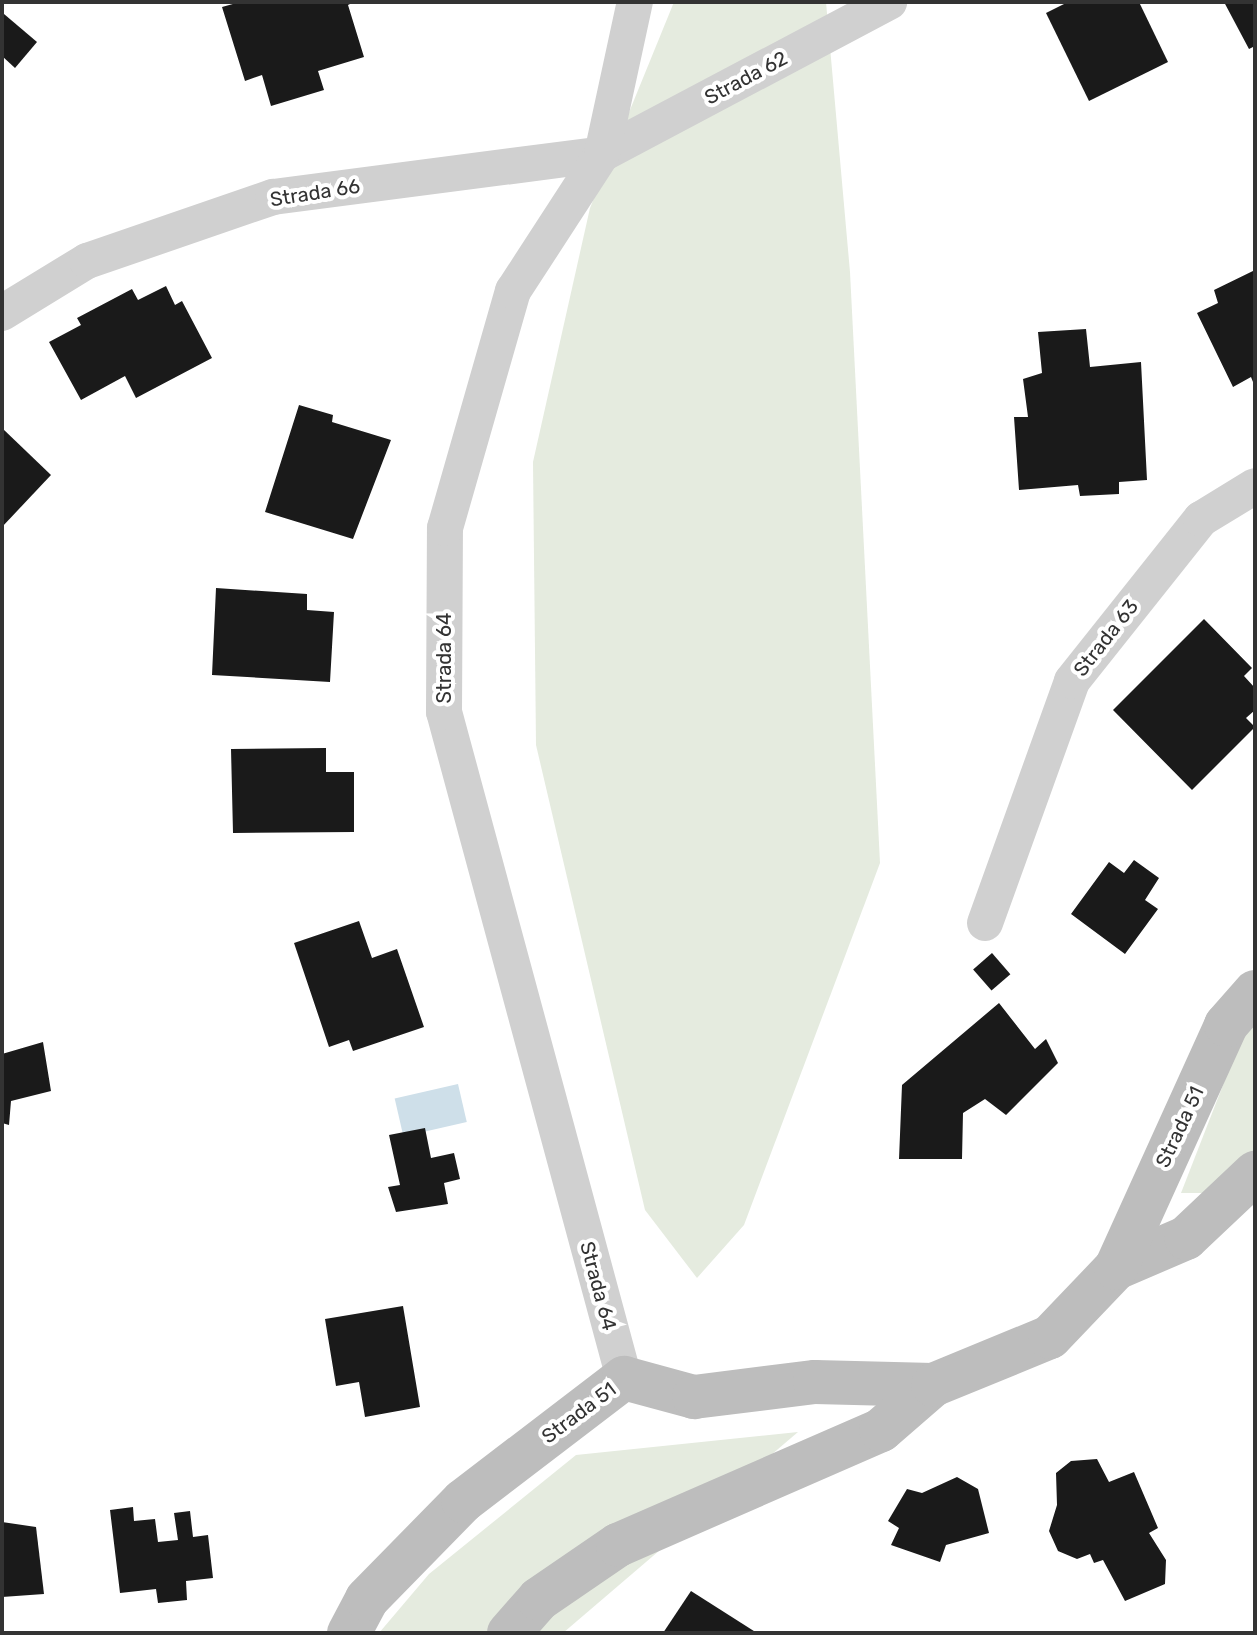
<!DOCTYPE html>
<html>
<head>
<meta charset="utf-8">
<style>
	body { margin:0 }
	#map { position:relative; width:1257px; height:1635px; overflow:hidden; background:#fff; font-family:Rubik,sans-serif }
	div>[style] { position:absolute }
	.green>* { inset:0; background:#e5ebdf }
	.water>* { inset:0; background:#cedfe9; transform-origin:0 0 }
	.building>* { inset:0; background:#1a1a1a; transform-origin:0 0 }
	.street>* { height:36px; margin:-18px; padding:0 18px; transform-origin:18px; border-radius:18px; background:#d0d0d0 }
	.secondary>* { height:44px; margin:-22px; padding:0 22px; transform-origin:22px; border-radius:22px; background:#bdbdbd }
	span { translate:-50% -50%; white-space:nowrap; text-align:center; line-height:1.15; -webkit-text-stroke:8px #fff; paint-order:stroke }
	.street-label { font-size:20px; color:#333 }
	.frame { position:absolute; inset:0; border:4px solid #333; pointer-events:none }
</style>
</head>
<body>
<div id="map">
	<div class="green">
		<div style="clip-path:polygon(674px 2px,826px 2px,850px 272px,880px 863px,744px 1225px,697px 1278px,645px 1210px,536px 745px,533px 462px,590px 208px)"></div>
		<div style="clip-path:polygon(1255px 1015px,1255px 1150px,1205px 1193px,1181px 1193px,1246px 1026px)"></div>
		<div style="clip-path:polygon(798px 1432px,563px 1633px,379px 1633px,429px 1574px,576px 1455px)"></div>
	</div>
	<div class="water">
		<div style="left:458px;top:1084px;width:39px;height:65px;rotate:77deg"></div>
	</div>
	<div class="building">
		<div style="clip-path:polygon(240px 2px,354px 2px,348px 5px,364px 57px,318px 71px,324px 90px,271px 106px,262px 75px,245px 81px,222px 7px)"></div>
		<div style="clip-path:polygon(1068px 2px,1139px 2px,1168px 62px,1089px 101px,1046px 13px)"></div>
		<div style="clip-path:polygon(1224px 2px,1255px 2px,1255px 46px,1249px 49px)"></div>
		<div style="clip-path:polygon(4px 14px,37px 42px,15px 68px,2px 56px)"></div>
		<div style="clip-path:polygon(1255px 270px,1255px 387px,1251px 377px,1233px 387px,1197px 313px,1218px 303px,1214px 290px)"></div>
		<div style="clip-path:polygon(166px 286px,175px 305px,182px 301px,212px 358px,136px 398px,125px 376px,81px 400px,49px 342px,81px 325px,77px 318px,132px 289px,138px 300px)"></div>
		<div style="clip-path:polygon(1086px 329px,1090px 367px,1141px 362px,1147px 480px,1119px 482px,1119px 494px,1080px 496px,1078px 485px,1019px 490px,1014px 417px,1028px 417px,1023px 379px,1042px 373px,1038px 332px)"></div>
		<div style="clip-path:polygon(299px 405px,333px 415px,332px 422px,391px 440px,353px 539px,265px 512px)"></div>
		<div style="clip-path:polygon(2px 428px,51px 475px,2px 527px)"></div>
		<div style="clip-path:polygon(216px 588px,307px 594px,307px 610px,334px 612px,330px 682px,212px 675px)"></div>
		<div style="clip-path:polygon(1204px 619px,1252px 668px,1244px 676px,1255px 688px,1255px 710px,1246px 718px,1255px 727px,1192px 790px,1113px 710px)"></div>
		<div style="clip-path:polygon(326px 748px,326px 772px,354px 772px,354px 832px,233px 833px,231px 749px)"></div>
		<div style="clip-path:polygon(1134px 860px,1159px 878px,1145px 900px,1158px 909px,1125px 954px,1071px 914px,1109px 862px,1124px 873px)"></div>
		<div style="clip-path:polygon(359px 921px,372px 958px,397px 949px,424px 1027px,353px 1051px,349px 1040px,329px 1047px,294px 943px)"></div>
		<div style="left:992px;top:953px;width:28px;height:25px;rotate:49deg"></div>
		<div style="clip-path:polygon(999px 1003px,1035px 1049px,1046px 1039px,1058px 1063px,1006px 1115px,985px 1099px,963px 1113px,962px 1159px,899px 1159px,902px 1085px)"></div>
		<div style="clip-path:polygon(43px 1042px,51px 1091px,11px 1101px,9px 1125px,2px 1123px,2px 1054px)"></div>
		<div style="clip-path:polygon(425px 1128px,431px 1158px,454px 1153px,460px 1179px,444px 1183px,448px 1204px,396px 1212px,388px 1187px,400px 1185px,389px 1135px)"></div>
		<div style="clip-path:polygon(403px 1306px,420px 1407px,365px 1417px,359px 1382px,336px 1386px,325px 1319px)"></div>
		<div style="clip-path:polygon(1097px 1459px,1109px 1482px,1134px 1472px,1158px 1528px,1149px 1533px,1166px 1560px,1165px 1584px,1125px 1601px,1103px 1560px,1094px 1563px,1090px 1554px,1077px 1559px,1058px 1551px,1049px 1531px,1057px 1505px,1056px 1473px,1071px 1461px)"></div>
		<div style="clip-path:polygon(957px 1477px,978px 1489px,989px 1533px,946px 1545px,940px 1562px,891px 1545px,899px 1528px,888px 1521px,907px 1489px,922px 1493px)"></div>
		<div style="clip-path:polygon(133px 1507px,134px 1521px,155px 1519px,158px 1542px,178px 1540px,174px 1513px,190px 1511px,193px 1537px,208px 1535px,213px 1578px,186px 1581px,187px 1600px,158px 1603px,156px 1589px,120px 1593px,110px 1510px)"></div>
		<div style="clip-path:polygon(2px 1522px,36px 1527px,44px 1594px,2px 1597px)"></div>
		<div style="clip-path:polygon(691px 1591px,757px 1633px,663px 1633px)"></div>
	</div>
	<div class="street">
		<div style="left:2px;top:313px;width:100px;rotate:-31.5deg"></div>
		<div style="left:87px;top:261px;width:197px;rotate:-19deg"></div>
		<div style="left:273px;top:197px;width:332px;rotate:-7.4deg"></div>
		<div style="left:602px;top:154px;width:325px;rotate:-27.9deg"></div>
		<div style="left:985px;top:923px;width:257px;rotate:-70.2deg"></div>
		<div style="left:1072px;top:681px;width:207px;rotate:-51.5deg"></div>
		<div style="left:1201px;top:519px;width:63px;rotate:-31.4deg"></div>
		<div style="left:624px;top:1378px;width:690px;rotate:-105.12deg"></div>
		<div style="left:444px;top:712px;width:184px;rotate:-89.7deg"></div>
		<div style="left:445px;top:528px;width:247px;rotate:-74deg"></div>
		<div style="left:513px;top:291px;width:163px;rotate:-57deg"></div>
		<div style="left:602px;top:154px;width:156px;rotate:-77.8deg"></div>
	</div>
	<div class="secondary">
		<div style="left:1116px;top:1268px;width:76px;rotate:-23.2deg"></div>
		<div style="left:1186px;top:1238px;width:95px;rotate:-43.3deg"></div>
		<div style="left:349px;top:1633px;width:38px;rotate:-62deg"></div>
		<div style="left:367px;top:1599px;width:137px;rotate:-45.6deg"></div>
		<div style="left:463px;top:1501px;width:203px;rotate:-37.4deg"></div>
		<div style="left:624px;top:1378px;width:73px;rotate:15.2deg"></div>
		<div style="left:694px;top:1397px;width:122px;rotate:-7.1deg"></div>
		<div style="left:815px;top:1382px;width:118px;rotate:1.5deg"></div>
		<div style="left:509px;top:1633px;width:45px;rotate:-48.6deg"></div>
		<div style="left:539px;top:1599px;width:96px;rotate:-34.4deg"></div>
		<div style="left:618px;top:1545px;width:287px;rotate:-23.6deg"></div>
		<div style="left:881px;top:1430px;width:69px;rotate:-40.9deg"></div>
		<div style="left:933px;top:1385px;width:126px;rotate:-22.3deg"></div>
		<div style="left:1050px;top:1337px;width:95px;rotate:-46.3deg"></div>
		<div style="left:1116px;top:1268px;width:267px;rotate:-65.6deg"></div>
		<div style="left:1226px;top:1025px;width:44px;rotate:-48.7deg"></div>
	</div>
	<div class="street-label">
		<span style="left:746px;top:78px;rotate:-28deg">Strada 62</span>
		<span style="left:315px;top:193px;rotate:-9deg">Strada 66</span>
		<span style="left:1106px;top:638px;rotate:-52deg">Strada 63</span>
		<span style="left:444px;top:658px;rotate:-90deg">Strada 64</span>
		<span style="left:1180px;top:1127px;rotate:-65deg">Strada 51</span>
		<span style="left:598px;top:1286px;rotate:75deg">Strada 64</span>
		<span style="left:579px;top:1413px;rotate:-37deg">Strada 51</span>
	</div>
	<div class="frame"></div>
</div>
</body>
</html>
